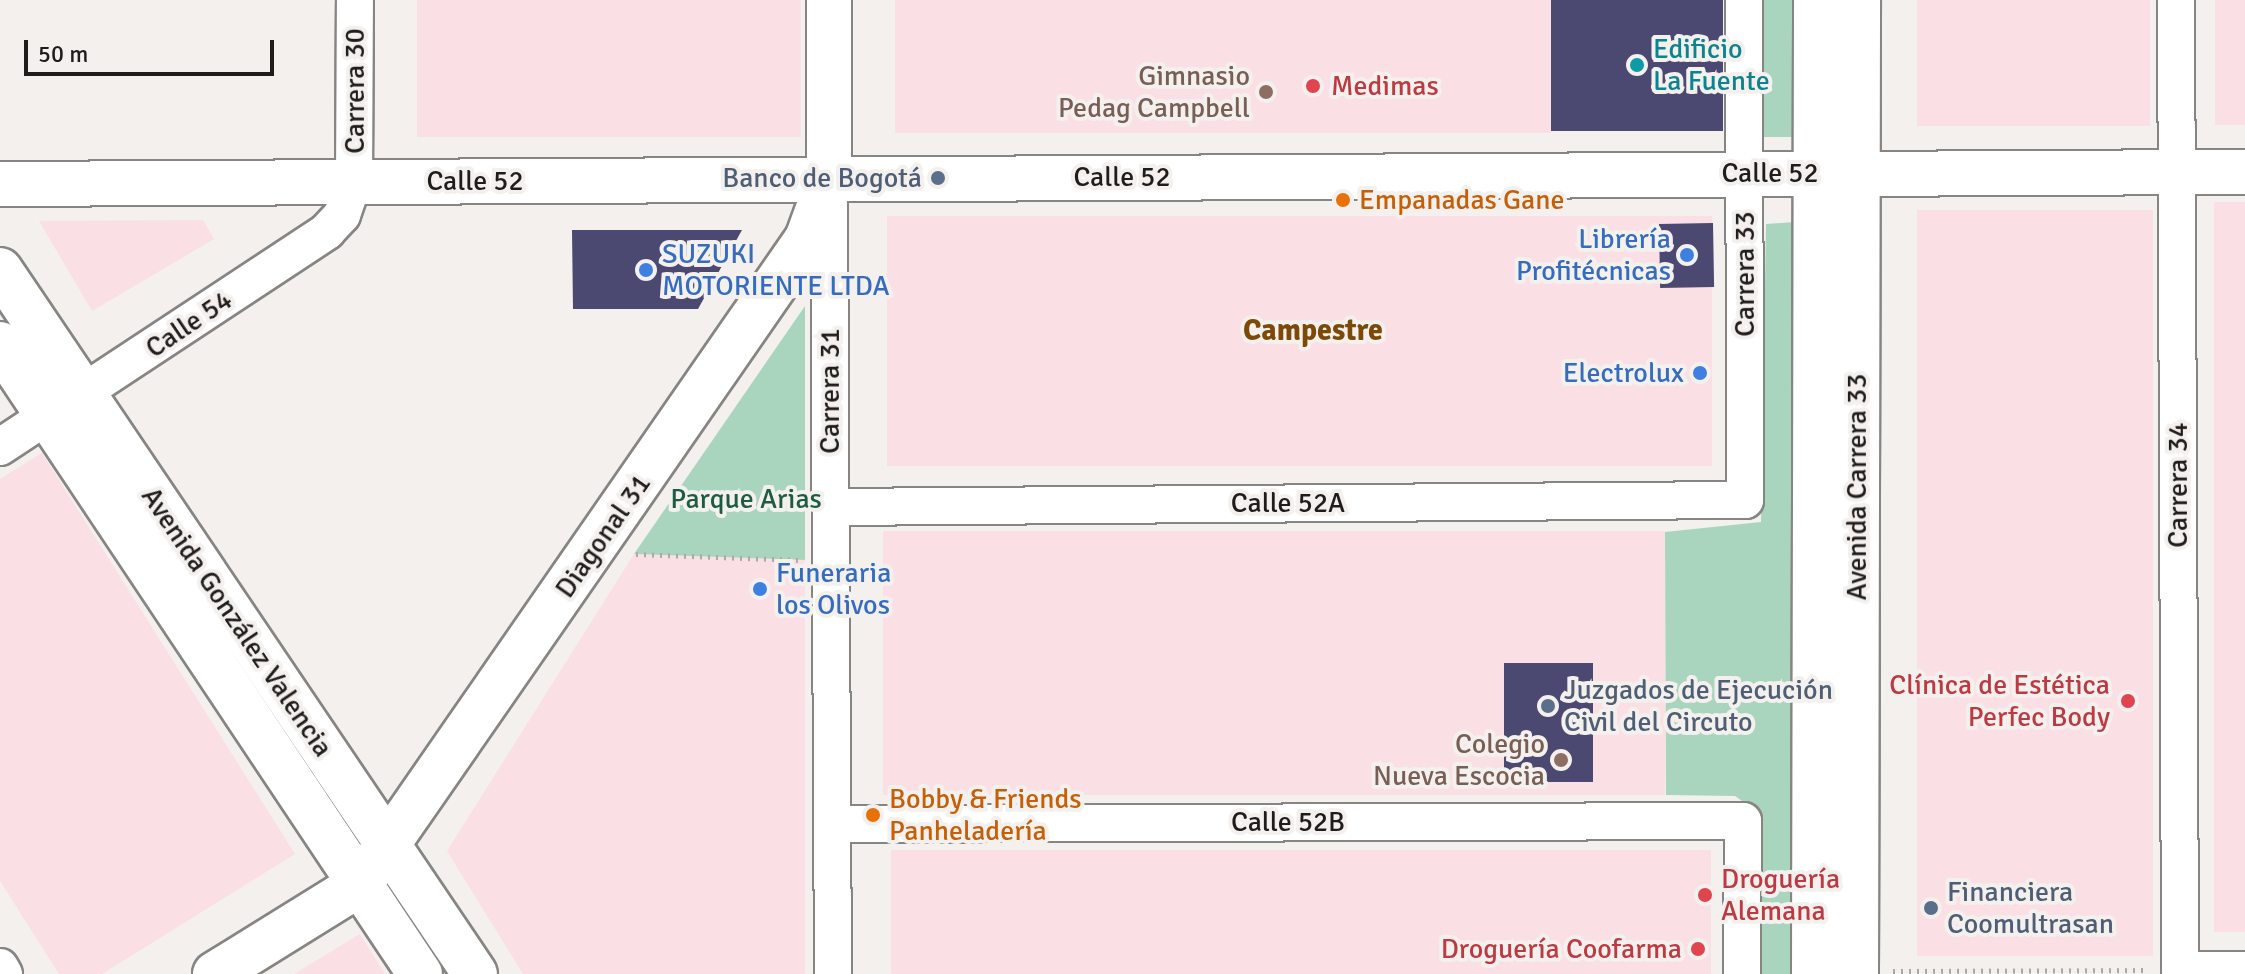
<!DOCTYPE html>
<html>
<head>
<meta charset="utf-8">
<style>
	body { margin:0 }
	#map { position:relative; width:2245px; height:974px; overflow:hidden; background:#f3f0ed; font-family:Signika,sans-serif }
	div>[style] { position:absolute }
	.commercial>* { inset:0; background:#fadfe4; transform-origin:0 0 }
	.green>* { inset:0; background:#a9d5be; transform-origin:0 0 }
	.building>* { inset:0; background:#4b4971; transform-origin:0 0 }
	.path>* { height:5px; margin-top:-2.5px; transform-origin:0; background:repeating-linear-gradient(90deg,#acaaa8 0 2px,transparent 0 8px) }
	.roads { filter:drop-shadow(2px 0 #878582) drop-shadow(-2px 0 #878582) drop-shadow(0 2px #878582) drop-shadow(0 -2px #878582) }
	.street>* { height:36px; margin:-18px; padding:0 18px; transform-origin:18px; border-radius:18px; background:#fff }
	.secondary>* { height:44px; margin:-22px; padding:0 22px; transform-origin:22px; border-radius:22px; background:#fff }
	.primary>* { height:44px; margin:-22px; padding:0 22px; transform-origin:22px; border-radius:22px; background:#fff }
	.dots>* { width:22px; height:22px; translate:-50% -50%; box-sizing:border-box; border:4px solid #f3f0ed; border-radius:50% }
	span { translate:-50% -50%; white-space:nowrap; text-align:center; line-height:1.15; -webkit-text-stroke:8px #f3f0ed; paint-order:stroke }
	.culture-label { font-size:28px; color:#0d838f }
	.left { translate:0 -50%; text-align:left }
	.education-label { font-size:28px; color:#785e54 }
	.right { translate:-100% -50%; text-align:right }
	.health-label { font-size:28px; color:#be3a42 }
	.street-label { font-size:28px; color:#1e1d1c }
	.service-label { font-size:28px; color:#4e5e75 }
	.food-label { font-size:28px; color:#c56008 }
	.shop-label { font-size:28px; color:#366cbe }
	.park-label { font-size:28px; color:#1d5b42 }
	.neighbourhood-label { font-size:30px; color:#7d4908; font-weight:700 }
	.scale { position:absolute; left:24px; top:40px; width:250px; height:36px; box-sizing:border-box; border:4px solid #1e1d1c; border-top:0; padding-left:10px; font-size:24px; line-height:28px; white-space:nowrap; color:#1e1d1c; -webkit-text-stroke:6px #f3f0ed; paint-order:stroke }
</style>
</head>
<body>
<div id="map">
	<div class="commercial">
		<div style="left:417px;top:0;width:384px;height:137px"></div>
		<div style="left:895px;top:0;width:656px;height:133px"></div>
		<div style="left:1917px;top:0;width:233px;height:126px"></div>
		<div style="left:2215px;top:0;width:30px;height:125px"></div>
		<div style="left:2214px;top:202px;width:31px;height:730px"></div>
		<div style="left:1917px;top:210px;width:236px;height:746px"></div>
		<div style="left:1712px;top:216px;width:250px;height:825px;rotate:90deg"></div>
		<div style="clip-path:polygon(203px 220px,214px 239px,92px 311px,39px 221px)"></div>
		<div style="clip-path:polygon(42px 453px,295px 854px,102px 974px,59px 974px,0 881px,0 479px)"></div>
		<div style="left:1665px;top:531px;width:264px;height:782px;rotate:90deg"></div>
		<div style="clip-path:polygon(634px 554px,805px 560px,805px 974px,523px 974px,447px 851px)"></div>
		<div style="left:1711px;top:850px;width:124px;height:820px;rotate:90deg"></div>
		<div style="clip-path:polygon(360px 934px,385px 974px,294px 974px)"></div>
	</div>
	<div class="green">
		<div style="left:1764px;top:0;width:34px;height:137px"></div>
		<div style="clip-path:polygon(1795px 222px,1798px 974px,1757px 974px,1756px 811px,1735px 796px,1666px 795px,1665px 532px,1761px 522px,1766px 224px)"></div>
		<div style="clip-path:polygon(805px 306px,805px 560px,634px 554px)"></div>
	</div>
	<div class="building">
		<div style="left:1551px;top:0;width:172px;height:131px"></div>
		<div style="left:1713px;top:223px;width:64px;height:54px;rotate:89deg"></div>
		<div style="clip-path:polygon(572px 230px,742px 230px,698px 309px,573px 309px)"></div>
		<div style="left:1504px;top:663px;width:89px;height:119px"></div>
	</div>
	<div class="path">
		<div style="left:636px;top:554px;width:162px;rotate:2.1deg"></div>
		<div style="left:1893px;top:971px;width:254px;rotate:-0.2deg"></div>
	</div>
	<div class="roads">
		<div class="street">
			<div style="left:2176px;top:0;width:970px;rotate:89.76deg"></div>
			<div style="left:2180px;top:970px;width:65px"></div>
			<div style="left:829px;top:196px;width:778px;rotate:89.71deg"></div>
			<div style="left:0;top:447px;width:392px;rotate:-33.4deg"></div>
			<div style="left:327px;top:231px;width:22px;rotate:-47deg"></div>
			<div style="left:342px;top:215px;width:36px;rotate:-71deg"></div>
			<div style="left:354px;top:181px;width:181px;rotate:-89.7deg"></div>
			<div style="left:831px;top:507px;width:914px;rotate:-0.44deg"></div>
			<div style="left:1745px;top:500px;width:500px;rotate:-90.11deg"></div>
			<div style="left:833px;top:824px;width:910px;rotate:-0.19deg"></div>
			<div style="left:1743px;top:821px;width:153px;rotate:90.4deg"></div>
			<div style="left:0;top:967px;width:8px;rotate:60deg"></div>
		</div>
		<div class="secondary">
			<div style="left:0;top:184px;width:2245px;rotate:-0.31deg"></div>
			<div style="left:0;top:270px;width:849px;rotate:55.99deg"></div>
			<div style="left:0;top:344px;width:757px;rotate:56.31deg"></div>
			<div style="left:215px;top:974px;width:171px;rotate:-31.8deg"></div>
			<div style="left:360px;top:884px;width:785px;rotate:-55.28deg"></div>
			<div style="left:807px;top:239px;width:64px;rotate:-69.9deg"></div>
			<div style="left:829px;top:179px;width:179px;rotate:-90deg"></div>
		</div>
		<div class="primary">
			<div style="left:1814px;top:974px;width:974px;rotate:-89.88deg"></div>
			<div style="left:1856px;top:974px;width:974px;rotate:-89.88deg"></div>
		</div>
	</div>
	<div class="dots">
		<div style="left:1637px;top:65px;background:#0f9aa8"></div>
		<div style="left:1313px;top:86px;background:#e0444e"></div>
		<div style="left:1266px;top:92px;background:#8d6e63"></div>
		<div style="left:938px;top:178px;background:#5c6f8a"></div>
		<div style="left:1343px;top:200px;background:#e8710a"></div>
		<div style="left:1687px;top:255px;background:#3f7fe0"></div>
		<div style="left:646px;top:270px;background:#3f7fe0"></div>
		<div style="left:1700px;top:373px;background:#3f7fe0"></div>
		<div style="left:760px;top:589px;background:#3f7fe0"></div>
		<div style="left:2128px;top:701px;background:#e0444e"></div>
		<div style="left:1548px;top:706px;background:#5c6f8a"></div>
		<div style="left:1561px;top:760px;background:#8d6e63"></div>
		<div style="left:873px;top:815px;background:#e8710a"></div>
		<div style="left:1705px;top:895px;background:#e0444e"></div>
		<div style="left:1931px;top:908px;background:#5c6f8a"></div>
		<div style="left:1698px;top:949px;background:#e0444e"></div>
	</div>
	<div class="culture-label">
		<span class="left" style="left:1653px;top:65px">Edificio<br>La Fuente</span>
	</div>
	<div class="education-label">
		<span class="right" style="left:1250px;top:92px">Gimnasio<br>Pedag Campbell</span>
		<span class="right" style="left:1545px;top:760px">Colegio<br>Nueva Escocia</span>
	</div>
	<div class="health-label">
		<span class="left" style="left:1331px;top:86px">Medimas</span>
		<span class="right" style="left:2110px;top:701px">Clínica de Estética<br>Perfec Body</span>
		<span class="left" style="left:1721px;top:895px">Droguería<br>Alemana</span>
		<span class="right" style="left:1682px;top:949px">Droguería Coofarma</span>
	</div>
	<div class="street-label">
		<span style="left:355px;top:91px;rotate:-90deg">Carrera 30</span>
		<span style="left:1770px;top:173px">Calle 52</span>
		<span style="left:1122px;top:177px">Calle 52</span>
		<span style="left:475px;top:181px">Calle 52</span>
		<span style="left:1745px;top:274px;rotate:-90deg">Carrera 33</span>
		<span style="left:189px;top:324px;rotate:-34deg">Calle 54</span>
		<span style="left:830px;top:391px;rotate:-90deg">Carrera 31</span>
		<span style="left:2178px;top:485px;rotate:-90deg">Carrera 34</span>
		<span style="left:1857px;top:487px;rotate:-90deg">Avenida Carrera 33</span>
		<span style="left:1288px;top:503px">Calle 52A</span>
		<span style="left:603px;top:536px;rotate:-55deg">Diagonal 31</span>
		<span style="left:237px;top:622px;rotate:56deg">Avenida González Valencia</span>
		<span style="left:1288px;top:822px">Calle 52B</span>
	</div>
	<div class="service-label">
		<span class="right" style="left:922px;top:178px">Banco de Bogotá</span>
		<span class="left" style="left:1564px;top:706px">Juzgados de Ejecución<br>Civil del Circuto</span>
		<span class="left" style="left:1947px;top:908px">Financiera<br>Coomultrasan</span>
	</div>
	<div class="food-label">
		<span class="left" style="left:1359px;top:200px">Empanadas Gane</span>
		<span class="left" style="left:889px;top:815px">Bobby &amp; Friends<br>Panheladería</span>
	</div>
	<div class="shop-label">
		<span class="right" style="left:1671px;top:255px">Librería<br>Profitécnicas</span>
		<span class="left" style="left:662px;top:270px">SUZUKI<br>MOTORIENTE LTDA</span>
		<span class="right" style="left:1684px;top:373px">Electrolux</span>
		<span class="left" style="left:776px;top:589px">Funeraria<br>los Olivos</span>
	</div>
	<div class="park-label">
		<span style="left:746px;top:499px">Parque Arias</span>
	</div>
	<div class="neighbourhood-label">
		<span style="left:1313px;top:331px">Campestre</span>
	</div>
	<div class="scale">50 m</div>
</div>
</body>
</html>
